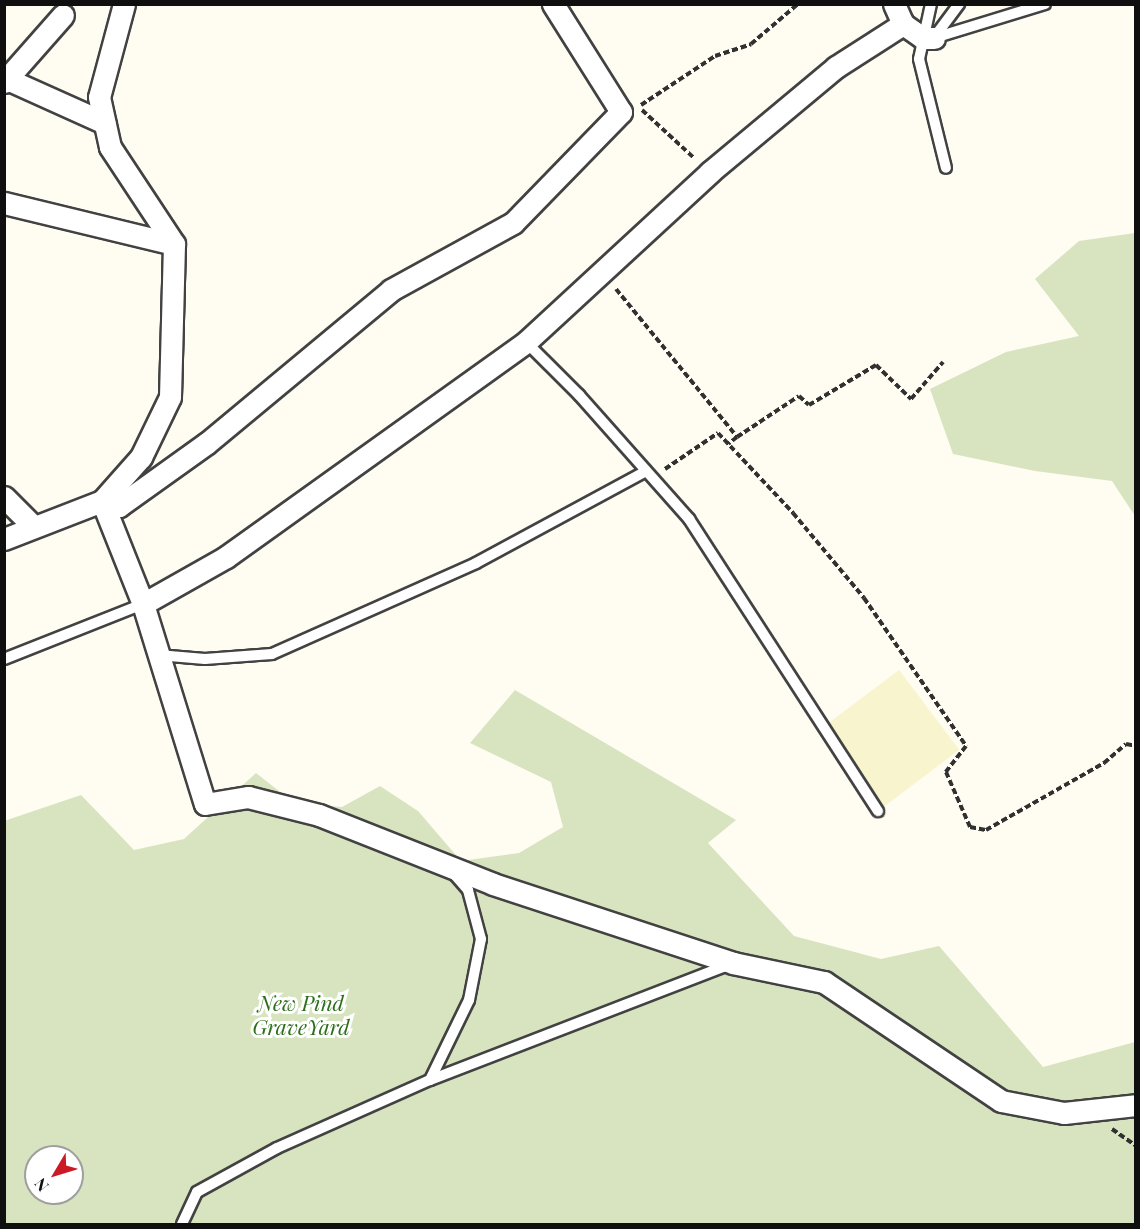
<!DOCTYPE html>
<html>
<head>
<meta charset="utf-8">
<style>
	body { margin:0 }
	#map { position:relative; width:1140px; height:1229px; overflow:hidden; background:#fffcf1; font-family:"Playfair Display",serif }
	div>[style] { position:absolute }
	.farmland>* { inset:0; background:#f8f4ce; transform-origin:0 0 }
	.cemetery>* { inset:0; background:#d8e4bf }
	.path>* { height:4px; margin-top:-2px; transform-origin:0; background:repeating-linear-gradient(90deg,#313131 0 6px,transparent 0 9px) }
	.roads { filter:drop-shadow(2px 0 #424242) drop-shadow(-2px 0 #424242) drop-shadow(0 2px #424242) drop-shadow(0 -2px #424242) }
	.lane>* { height:10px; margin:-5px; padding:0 5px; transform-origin:5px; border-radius:5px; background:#fff }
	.street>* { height:21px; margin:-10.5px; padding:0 10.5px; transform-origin:10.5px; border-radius:10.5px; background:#fff }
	span { translate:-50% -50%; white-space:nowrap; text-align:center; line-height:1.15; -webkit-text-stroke:6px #fff; paint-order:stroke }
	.park-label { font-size:21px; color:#2b6d19; font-style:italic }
	.frame { position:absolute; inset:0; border:6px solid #0f0f0f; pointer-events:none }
	.north { position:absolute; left:24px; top:1145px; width:60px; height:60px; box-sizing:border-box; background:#fff; border:2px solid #9f9f9f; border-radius:50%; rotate:232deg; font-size:16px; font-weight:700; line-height:24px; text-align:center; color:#0f0f0f }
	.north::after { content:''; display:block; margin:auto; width:21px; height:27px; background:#cc1a25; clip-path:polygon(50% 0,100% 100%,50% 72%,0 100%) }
</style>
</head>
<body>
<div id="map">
	<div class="farmland">
		<div style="left:899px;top:670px;width:100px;height:94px;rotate:53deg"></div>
	</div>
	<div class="cemetery">
		<div style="clip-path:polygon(1135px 233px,1135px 516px,1112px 481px,1035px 471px,953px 454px,930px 389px,1006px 352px,1079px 336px,1035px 279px,1079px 241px)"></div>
		<div style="clip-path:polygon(evenodd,515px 690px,736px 820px,708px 843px,794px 936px,881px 959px,939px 946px,1043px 1067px,1135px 1042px,1135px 1224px,5px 1224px,4px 821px,81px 795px,134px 850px,184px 839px,256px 773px,294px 803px,342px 807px,380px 786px,418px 811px,461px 861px,519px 853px,563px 827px,551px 782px,470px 743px,515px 690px,36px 1157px,72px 1157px,72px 1193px,36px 1193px,36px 1157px)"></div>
	</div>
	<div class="path">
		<div style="left:641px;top:105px;width:89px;rotate:-33.5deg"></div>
		<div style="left:715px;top:56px;width:38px;rotate:-18deg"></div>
		<div style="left:751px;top:44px;width:62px;rotate:-40.4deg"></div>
		<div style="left:642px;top:110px;width:71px;rotate:42.7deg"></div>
		<div style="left:616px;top:289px;width:191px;rotate:50.7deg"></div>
		<div style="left:737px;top:437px;width:11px;rotate:142deg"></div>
		<div style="left:737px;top:437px;width:74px;rotate:-33.5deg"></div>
		<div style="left:799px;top:396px;width:13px;rotate:42deg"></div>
		<div style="left:809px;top:405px;width:78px;rotate:-30.8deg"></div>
		<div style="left:876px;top:365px;width:49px;rotate:44.2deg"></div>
		<div style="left:911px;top:399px;width:49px;rotate:-49.1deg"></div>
		<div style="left:665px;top:469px;width:64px;rotate:-34.2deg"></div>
		<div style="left:718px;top:433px;width:110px;rotate:46.8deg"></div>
		<div style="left:793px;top:513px;width:111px;rotate:50.1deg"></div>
		<div style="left:864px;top:598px;width:180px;rotate:55.4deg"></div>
		<div style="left:966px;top:746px;width:33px;rotate:128deg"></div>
		<div style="left:946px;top:772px;width:60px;rotate:66.4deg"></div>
		<div style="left:970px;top:827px;width:16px;rotate:11deg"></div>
		<div style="left:986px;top:830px;width:136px;rotate:-29.6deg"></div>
		<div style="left:1104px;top:763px;width:29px;rotate:-41deg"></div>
		<div style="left:1126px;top:744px;width:10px;rotate:11deg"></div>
		<div style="left:1112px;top:1129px;width:29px;rotate:35deg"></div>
	</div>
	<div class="roads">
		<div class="lane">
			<div style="left:931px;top:4px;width:56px;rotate:102.3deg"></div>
			<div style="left:919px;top:59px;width:112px;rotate:76.1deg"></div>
			<div style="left:934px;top:38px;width:116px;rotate:-17deg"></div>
			<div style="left:933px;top:39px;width:44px;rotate:-53.4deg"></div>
			<div style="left:526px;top:342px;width:75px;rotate:45deg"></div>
			<div style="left:579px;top:395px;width:166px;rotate:48.4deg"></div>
			<div style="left:689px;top:519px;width:348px;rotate:57.1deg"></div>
			<div style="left:158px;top:655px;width:47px;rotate:4.9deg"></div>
			<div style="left:205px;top:659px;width:67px;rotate:-4.3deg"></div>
			<div style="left:272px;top:654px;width:223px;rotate:-24deg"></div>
			<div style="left:476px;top:563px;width:193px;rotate:-28.4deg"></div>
			<div style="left:4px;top:659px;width:149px;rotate:-21.6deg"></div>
			<div style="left:430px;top:1080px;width:322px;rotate:-21.1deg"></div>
			<div style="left:182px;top:1224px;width:35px;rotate:-65deg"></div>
			<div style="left:197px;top:1192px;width:91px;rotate:-28.8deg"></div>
			<div style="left:277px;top:1148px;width:167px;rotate:-24deg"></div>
			<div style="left:430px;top:1080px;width:89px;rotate:-64deg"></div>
			<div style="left:469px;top:1000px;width:62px;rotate:-78.9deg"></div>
			<div style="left:481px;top:939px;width:51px;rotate:-104.9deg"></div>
			<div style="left:468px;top:890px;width:23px;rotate:-131deg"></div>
		</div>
		<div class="street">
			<div style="left:124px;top:4px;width:96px;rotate:105deg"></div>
			<div style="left:99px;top:97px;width:51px;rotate:77.6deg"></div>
			<div style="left:110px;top:147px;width:116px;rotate:56.6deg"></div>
			<div style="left:174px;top:244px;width:153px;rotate:91.5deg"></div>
			<div style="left:170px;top:397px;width:67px;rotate:115.8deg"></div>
			<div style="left:141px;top:457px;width:59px;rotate:131.6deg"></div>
			<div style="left:102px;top:501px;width:111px;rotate:68.3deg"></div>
			<div style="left:143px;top:604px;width:209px;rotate:72.8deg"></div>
			<div style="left:205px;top:804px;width:44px;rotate:-9.2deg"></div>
			<div style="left:248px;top:797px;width:73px;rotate:14.2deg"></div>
			<div style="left:319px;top:815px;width:187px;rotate:21.6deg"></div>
			<div style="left:493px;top:884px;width:253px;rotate:18.2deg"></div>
			<div style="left:733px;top:963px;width:93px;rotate:11.8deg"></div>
			<div style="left:824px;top:982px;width:213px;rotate:33.9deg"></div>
			<div style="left:1001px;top:1101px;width:64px;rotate:10.8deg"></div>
			<div style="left:1064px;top:1113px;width:72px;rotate:-6.3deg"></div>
			<div style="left:894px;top:4px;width:22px;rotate:66deg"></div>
			<div style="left:903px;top:24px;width:24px;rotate:35deg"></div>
			<div style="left:923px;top:38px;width:11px"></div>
			<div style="left:7px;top:79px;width:107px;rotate:24.2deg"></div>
			<div style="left:4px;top:82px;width:89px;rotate:-48.6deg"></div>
			<div style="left:4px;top:203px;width:175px;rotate:13.6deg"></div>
			<div style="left:4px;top:497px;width:42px;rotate:45deg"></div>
			<div style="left:4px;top:539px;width:105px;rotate:-21.2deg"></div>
			<div style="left:102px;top:501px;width:18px;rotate:16deg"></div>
			<div style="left:119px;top:506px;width:108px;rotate:-35.6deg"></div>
			<div style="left:207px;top:443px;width:239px;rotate:-39.7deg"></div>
			<div style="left:391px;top:290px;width:139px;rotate:-28.8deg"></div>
			<div style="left:513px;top:223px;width:155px;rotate:-45.8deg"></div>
			<div style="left:621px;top:112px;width:128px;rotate:-122.2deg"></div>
			<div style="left:143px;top:604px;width:95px;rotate:-29.5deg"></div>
			<div style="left:226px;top:557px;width:369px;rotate:-35.6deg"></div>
			<div style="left:526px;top:342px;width:251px;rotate:-42.7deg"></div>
			<div style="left:710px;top:172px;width:164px;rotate:-39.8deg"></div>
			<div style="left:836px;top:67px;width:80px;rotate:-32.7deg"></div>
		</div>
	</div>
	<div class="park-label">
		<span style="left:301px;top:1014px">New Pind<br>GraveYard</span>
	</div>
	<div class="frame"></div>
	<div class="north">N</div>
</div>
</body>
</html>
